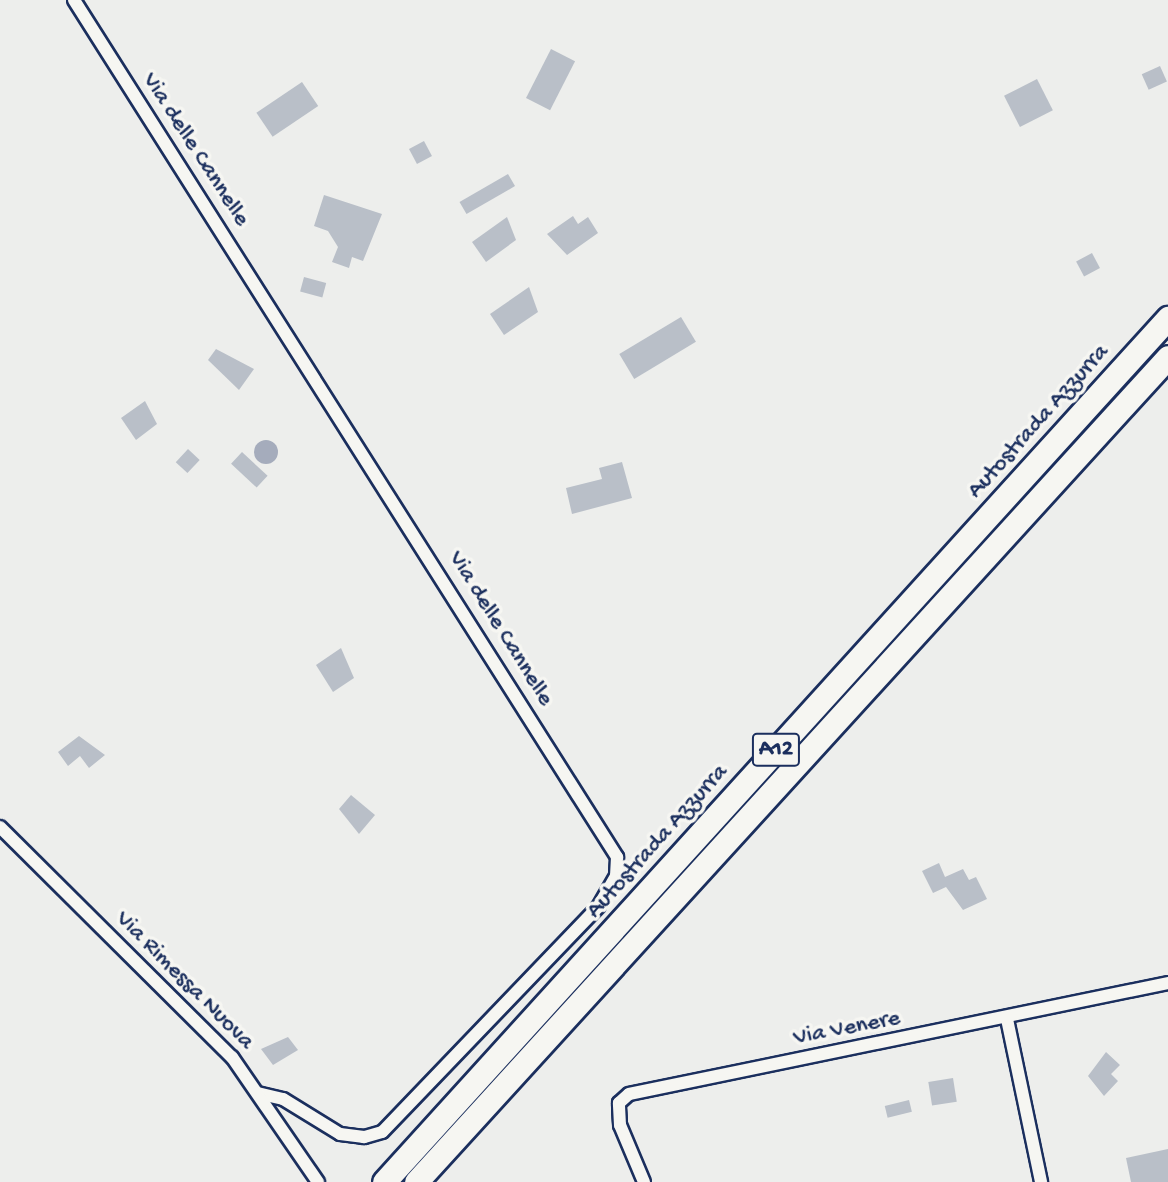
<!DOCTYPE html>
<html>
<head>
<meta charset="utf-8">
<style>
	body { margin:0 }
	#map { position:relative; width:1168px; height:1182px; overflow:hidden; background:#edeeec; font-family:"Gochi Hand",sans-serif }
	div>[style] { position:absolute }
	.water>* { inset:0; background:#a5acbc }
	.round { border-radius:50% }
	.building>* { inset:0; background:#b9bfc8; transform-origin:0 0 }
	.roads { filter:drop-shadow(2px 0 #1b2f5e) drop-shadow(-2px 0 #1b2f5e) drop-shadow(0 2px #1b2f5e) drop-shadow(0 -2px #1b2f5e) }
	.street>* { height:12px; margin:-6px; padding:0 6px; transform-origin:6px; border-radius:6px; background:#f6f6f2 }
	.highway>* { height:23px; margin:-11.5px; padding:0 11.5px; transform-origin:11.5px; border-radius:11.5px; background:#f6f6f2 }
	span { translate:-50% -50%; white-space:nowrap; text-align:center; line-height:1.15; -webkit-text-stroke:7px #f6f6f2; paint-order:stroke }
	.shield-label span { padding:2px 5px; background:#f6f6f2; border:2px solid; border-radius:5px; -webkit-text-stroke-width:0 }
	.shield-label { font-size:23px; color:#1b2f5e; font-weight:700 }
	.street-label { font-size:24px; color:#1b2f5e }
</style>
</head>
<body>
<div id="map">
	<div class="water">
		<div class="round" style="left:254px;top:440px;width:24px;height:24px"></div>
	</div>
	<div class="building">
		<div style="left:551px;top:49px;width:27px;height:55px;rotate:27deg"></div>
		<div style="left:1160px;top:66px;width:17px;height:20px;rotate:66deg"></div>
		<div style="left:1037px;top:79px;width:35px;height:37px;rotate:63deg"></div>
		<div style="left:302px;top:82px;width:29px;height:55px;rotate:56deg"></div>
		<div style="left:424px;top:141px;width:17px;height:17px;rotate:62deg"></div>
		<div style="left:508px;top:174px;width:14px;height:56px;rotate:60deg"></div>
		<div style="clip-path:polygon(324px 195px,382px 214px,363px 261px,352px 257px,349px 268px,332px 262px,338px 247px,328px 231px,314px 226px)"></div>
		<div style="clip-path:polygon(573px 216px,578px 224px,588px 217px,598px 233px,567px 255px,547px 234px)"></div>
		<div style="clip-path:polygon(507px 217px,516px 240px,486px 262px,472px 242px)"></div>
		<div style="left:1092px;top:253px;width:17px;height:18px;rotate:62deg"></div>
		<div style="left:304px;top:277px;width:23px;height:15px;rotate:15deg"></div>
		<div style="clip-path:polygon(529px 287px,538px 312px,504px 335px,490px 314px)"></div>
		<div style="left:681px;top:317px;width:29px;height:72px;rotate:59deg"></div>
		<div style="clip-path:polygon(216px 349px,254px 369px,239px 390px,208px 360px)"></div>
		<div style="clip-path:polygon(145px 401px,157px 424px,136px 440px,121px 418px)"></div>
		<div style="left:188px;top:449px;width:16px;height:18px;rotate:43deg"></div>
		<div style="left:242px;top:452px;width:35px;height:16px;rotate:43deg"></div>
		<div style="clip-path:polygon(622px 462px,632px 498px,572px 514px,566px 488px,602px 479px,599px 468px)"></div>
		<div style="clip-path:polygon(341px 648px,354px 678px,333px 692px,316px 665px)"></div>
		<div style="clip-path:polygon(79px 736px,105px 755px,89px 768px,80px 756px,68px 766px,58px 752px)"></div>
		<div style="clip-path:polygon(351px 795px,375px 815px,359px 834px,339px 809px)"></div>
		<div style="clip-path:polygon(939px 863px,945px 877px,963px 869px,969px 880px,976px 877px,987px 899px,963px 910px,946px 887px,933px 893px,922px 871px)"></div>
		<div style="clip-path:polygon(288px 1037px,298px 1050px,273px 1065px,261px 1049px)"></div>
		<div style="clip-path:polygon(1106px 1052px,1120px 1065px,1111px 1074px,1118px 1081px,1104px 1096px,1088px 1076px)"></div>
		<div style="left:953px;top:1078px;width:24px;height:25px;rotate:81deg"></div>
		<div style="left:909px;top:1100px;width:12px;height:25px;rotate:76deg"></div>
		<div style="clip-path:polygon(1168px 1149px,1168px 1182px,1131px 1182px,1126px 1158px)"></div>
	</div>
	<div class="roads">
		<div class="street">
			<div style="left:74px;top:0;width:1015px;rotate:57.64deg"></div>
			<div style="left:617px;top:857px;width:19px;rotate:93deg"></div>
			<div style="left:616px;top:876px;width:34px;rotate:120deg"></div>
			<div style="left:599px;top:906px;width:313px;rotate:133.8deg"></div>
			<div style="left:382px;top:1132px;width:19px;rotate:164deg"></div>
			<div style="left:364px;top:1137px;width:24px;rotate:-173deg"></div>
			<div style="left:340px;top:1134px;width:67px;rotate:-148.4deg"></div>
			<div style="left:283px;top:1099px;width:26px;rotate:-167deg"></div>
			<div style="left:0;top:827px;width:327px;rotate:44.8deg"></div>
			<div style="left:232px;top:1057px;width:152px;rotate:55.5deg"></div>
			<div style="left:1007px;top:1019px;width:167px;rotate:78.2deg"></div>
			<div style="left:644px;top:1182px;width:62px;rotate:-112.8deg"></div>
			<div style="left:620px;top:1125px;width:22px;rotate:-93deg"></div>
			<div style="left:619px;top:1103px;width:13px;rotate:-42deg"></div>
			<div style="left:629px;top:1094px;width:550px;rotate:-11.64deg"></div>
		</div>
		<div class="highway">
			<div style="left:384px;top:1182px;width:1167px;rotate:-47.78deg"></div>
			<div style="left:416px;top:1182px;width:1116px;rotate:-47.65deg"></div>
		</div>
	</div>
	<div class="shield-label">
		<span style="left:776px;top:750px">A12</span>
	</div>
	<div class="street-label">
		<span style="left:195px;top:150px;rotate:57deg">Via delle Cannelle</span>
		<span style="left:1039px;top:422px;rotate:-48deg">Autostrada Azzurra</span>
		<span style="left:500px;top:629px;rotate:58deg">Via delle Cannelle</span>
		<span style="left:658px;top:842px;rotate:-48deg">Autostrada Azzurra</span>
		<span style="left:184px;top:981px;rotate:45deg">Via Rimessa Nuova</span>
		<span style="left:847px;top:1029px;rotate:-11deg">Via Venere</span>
	</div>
</div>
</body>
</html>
